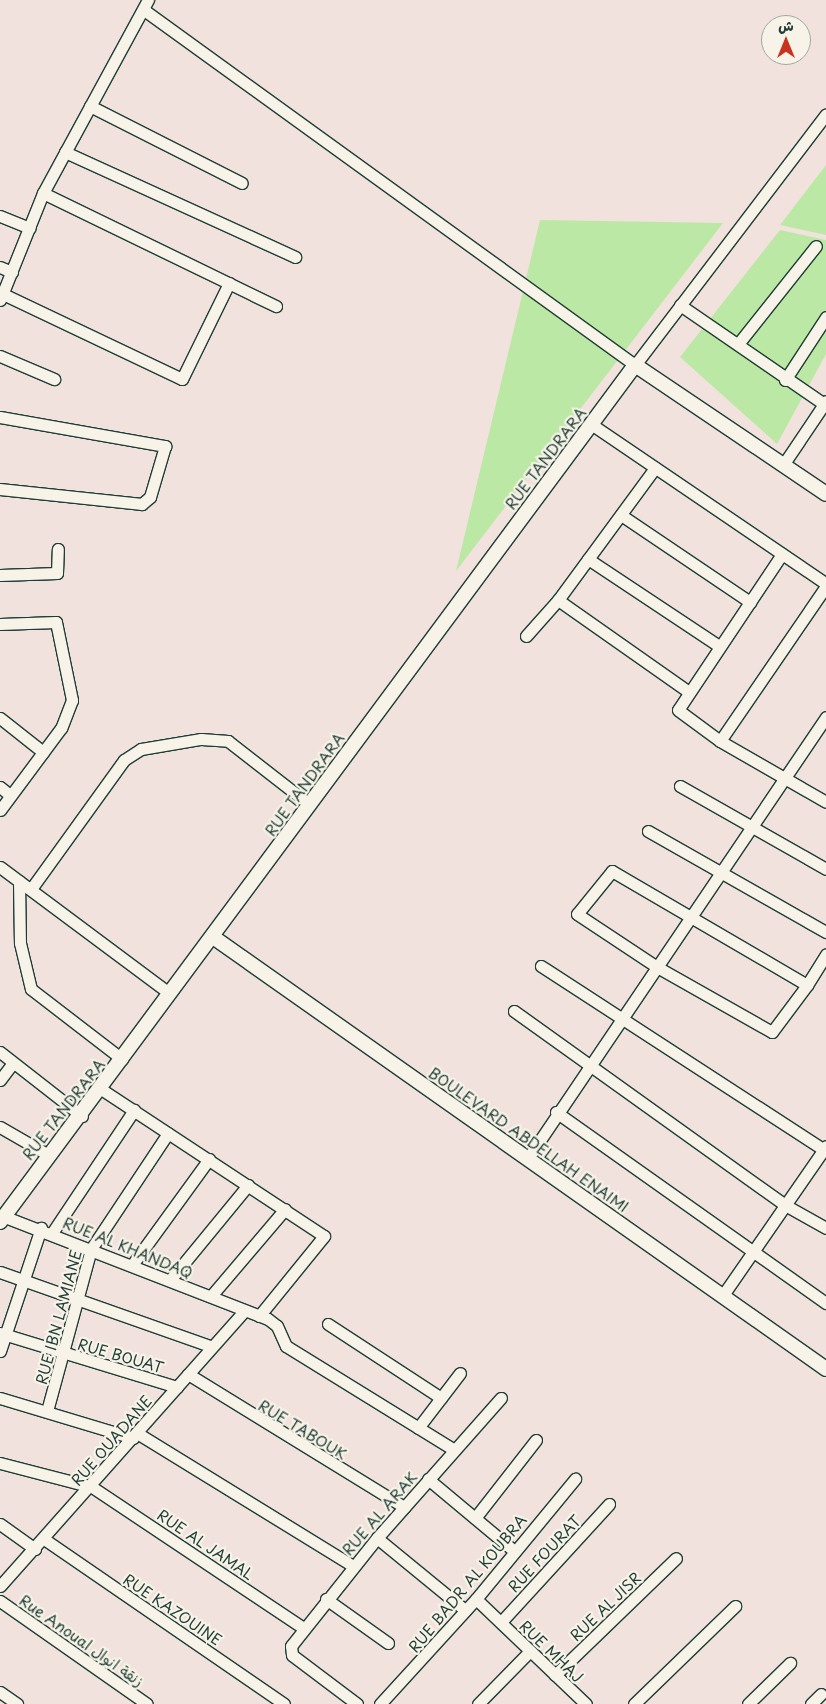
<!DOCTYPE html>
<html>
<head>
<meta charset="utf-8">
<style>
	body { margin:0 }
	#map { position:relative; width:826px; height:1704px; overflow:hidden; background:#f1e2dd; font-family:"Playpen Sans","Playpen Sans Arabic",sans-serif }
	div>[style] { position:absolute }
	.green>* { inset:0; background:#bce8a5 }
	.roads { filter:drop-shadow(1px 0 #1f3d34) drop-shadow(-1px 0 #1f3d34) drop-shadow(0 1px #1f3d34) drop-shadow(0 -1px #1f3d34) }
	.minor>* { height:11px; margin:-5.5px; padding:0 5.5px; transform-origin:5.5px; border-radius:5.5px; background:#f7f3e8 }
	.tertiary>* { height:14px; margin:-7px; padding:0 7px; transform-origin:7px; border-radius:7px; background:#f7f3e8 }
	span { translate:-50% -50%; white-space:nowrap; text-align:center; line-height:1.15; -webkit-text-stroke:4.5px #f7f3e8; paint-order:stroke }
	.street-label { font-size:15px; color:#1f3d34 }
	.north { position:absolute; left:761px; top:15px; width:50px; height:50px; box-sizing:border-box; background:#f7f3e8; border:1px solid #a1aaa0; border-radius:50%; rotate:0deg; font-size:14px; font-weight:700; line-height:20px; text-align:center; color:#1f3d34 }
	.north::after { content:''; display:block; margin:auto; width:18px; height:22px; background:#c8321e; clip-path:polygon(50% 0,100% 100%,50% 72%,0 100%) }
</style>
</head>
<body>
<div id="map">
	<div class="green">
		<div style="clip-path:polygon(826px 165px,826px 235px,780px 225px)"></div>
		<div style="clip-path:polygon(540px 220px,723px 223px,456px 571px)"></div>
		<div style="clip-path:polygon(780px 230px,826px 240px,826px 354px,777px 444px,680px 357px)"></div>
	</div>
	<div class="roads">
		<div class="minor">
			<div style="left:144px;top:10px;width:606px;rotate:35.87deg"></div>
			<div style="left:635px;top:365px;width:315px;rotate:-52.7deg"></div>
			<div style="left:90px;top:106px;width:170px;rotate:26.9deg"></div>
			<div style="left:65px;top:152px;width:253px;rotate:24.5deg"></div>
			<div style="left:43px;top:193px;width:259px;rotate:25.9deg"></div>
			<div style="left:0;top:216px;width:32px;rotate:22deg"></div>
			<div style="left:0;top:267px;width:13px;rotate:23deg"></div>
			<div style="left:3px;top:294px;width:198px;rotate:25.4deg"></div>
			<div style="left:182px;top:379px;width:107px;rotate:-63.9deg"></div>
			<div style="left:0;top:300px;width:115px;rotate:-68.1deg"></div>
			<div style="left:43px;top:193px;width:220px;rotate:-61.5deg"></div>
			<div style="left:680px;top:305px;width:175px;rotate:34.5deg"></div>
			<div style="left:738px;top:344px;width:125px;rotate:-51.5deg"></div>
			<div style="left:0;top:356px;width:59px;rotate:23.1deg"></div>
			<div style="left:785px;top:380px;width:75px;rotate:-56.9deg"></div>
			<div style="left:0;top:417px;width:168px;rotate:10deg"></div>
			<div style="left:165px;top:446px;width:53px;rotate:106.4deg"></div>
			<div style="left:150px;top:497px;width:11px;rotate:139deg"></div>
			<div style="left:142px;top:504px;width:143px;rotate:-174deg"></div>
			<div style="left:591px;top:424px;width:284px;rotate:34.2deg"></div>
			<div style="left:783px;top:465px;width:77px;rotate:-56.1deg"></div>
			<div style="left:621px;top:515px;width:156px;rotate:34deg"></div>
			<div style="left:782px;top:554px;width:187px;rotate:123.7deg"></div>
			<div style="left:678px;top:710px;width:52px;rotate:36.4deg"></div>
			<div style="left:720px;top:741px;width:122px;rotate:29.9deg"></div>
			<div style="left:588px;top:559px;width:157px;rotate:33.6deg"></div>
			<div style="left:0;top:575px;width:57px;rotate:-2deg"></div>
			<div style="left:57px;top:573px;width:24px;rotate:-88deg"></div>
			<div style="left:558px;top:600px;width:160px;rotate:35.1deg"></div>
			<div style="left:0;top:624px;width:56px;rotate:-2deg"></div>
			<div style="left:56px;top:622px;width:80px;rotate:78.4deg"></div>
			<div style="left:72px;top:700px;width:30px;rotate:111deg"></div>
			<div style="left:61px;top:728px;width:102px;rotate:126.6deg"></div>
			<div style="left:526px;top:636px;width:48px;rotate:-48.4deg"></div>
			<div style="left:558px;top:600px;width:164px;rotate:-53.7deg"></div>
			<div style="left:0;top:718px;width:55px;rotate:38.3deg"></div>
			<div style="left:720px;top:741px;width:188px;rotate:-55.6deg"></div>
			<div style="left:680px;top:786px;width:168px;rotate:29.6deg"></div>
			<div style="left:0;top:787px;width:13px;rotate:39deg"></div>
			<div style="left:648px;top:831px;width:205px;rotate:29.6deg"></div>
			<div style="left:0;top:867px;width:211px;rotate:36.7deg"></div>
			<div style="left:19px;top:881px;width:62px;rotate:89.1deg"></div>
			<div style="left:20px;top:943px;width:47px;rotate:76.6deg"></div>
			<div style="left:31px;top:989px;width:115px;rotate:37.6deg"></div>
			<div style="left:31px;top:889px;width:159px;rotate:-54.2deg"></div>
			<div style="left:124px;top:760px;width:20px;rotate:-33deg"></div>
			<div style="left:141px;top:749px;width:61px;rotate:-9.5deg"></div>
			<div style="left:201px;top:739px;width:27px;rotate:4deg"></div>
			<div style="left:228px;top:741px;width:103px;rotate:37.9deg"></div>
			<div style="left:541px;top:966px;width:338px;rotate:33deg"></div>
			<div style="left:807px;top:985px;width:226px;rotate:-149.7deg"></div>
			<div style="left:612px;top:871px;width:55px;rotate:129.1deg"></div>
			<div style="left:577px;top:914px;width:96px;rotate:33.5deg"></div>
			<div style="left:657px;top:967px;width:132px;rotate:29.5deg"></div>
			<div style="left:772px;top:1032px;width:59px;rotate:-53.3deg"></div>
			<div style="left:807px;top:985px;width:36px;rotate:-58deg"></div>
			<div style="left:514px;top:1011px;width:333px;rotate:35.6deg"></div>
			<div style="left:785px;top:1205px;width:47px;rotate:29.3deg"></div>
			<div style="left:0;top:1052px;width:104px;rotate:38deg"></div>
			<div style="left:0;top:1080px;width:21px;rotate:-53deg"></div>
			<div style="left:101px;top:1089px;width:267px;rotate:33.4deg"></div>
			<div style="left:324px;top:1236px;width:103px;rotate:129.1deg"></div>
			<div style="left:556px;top:1112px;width:331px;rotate:35.3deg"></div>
			<div style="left:0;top:1127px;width:54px;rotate:29.9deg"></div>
			<div style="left:528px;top:1158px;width:532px;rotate:-55.95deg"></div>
			<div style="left:0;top:1215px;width:287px;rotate:21.2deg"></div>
			<div style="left:268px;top:1319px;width:11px;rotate:38deg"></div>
			<div style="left:277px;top:1326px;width:22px;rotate:66deg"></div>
			<div style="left:286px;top:1346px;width:196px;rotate:31.7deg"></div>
			<div style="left:52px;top:1233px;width:148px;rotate:-56.3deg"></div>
			<div style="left:132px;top:1265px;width:131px;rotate:-54deg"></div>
			<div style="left:0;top:1272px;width:223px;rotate:19.4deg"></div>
			<div style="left:170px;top:1280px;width:123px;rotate:-50.6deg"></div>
			<div style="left:723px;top:1295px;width:181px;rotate:-55.3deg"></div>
			<div style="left:211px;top:1296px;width:114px;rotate:-49.6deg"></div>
			<div style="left:328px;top:1324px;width:135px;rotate:33.2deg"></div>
			<div style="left:0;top:1333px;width:185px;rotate:17deg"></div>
			<div style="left:0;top:1351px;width:130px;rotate:-71.6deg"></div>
			<div style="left:188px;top:1374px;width:254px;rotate:31.6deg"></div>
			<div style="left:0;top:1398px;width:139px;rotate:16.7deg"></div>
			<div style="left:47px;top:1411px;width:168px;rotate:-74.8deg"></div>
			<div style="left:91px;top:1249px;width:139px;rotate:-56.4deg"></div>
			<div style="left:418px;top:1428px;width:69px;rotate:-52.6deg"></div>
			<div style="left:137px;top:1433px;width:254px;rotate:31.6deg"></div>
			<div style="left:0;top:1463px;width:95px;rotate:14.6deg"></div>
			<div style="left:92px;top:1487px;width:252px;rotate:33.7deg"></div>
			<div style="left:428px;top:1479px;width:112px;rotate:39.9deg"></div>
			<div style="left:475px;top:1518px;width:99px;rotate:-52deg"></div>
			<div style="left:0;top:1524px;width:43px;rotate:35.5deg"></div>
			<div style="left:377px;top:1538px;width:114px;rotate:39.3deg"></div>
			<div style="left:44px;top:1539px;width:291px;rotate:34.5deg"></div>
			<div style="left:0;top:1586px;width:368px;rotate:-48.4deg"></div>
			<div style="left:326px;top:1599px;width:76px;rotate:35.4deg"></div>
			<div style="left:476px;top:1599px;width:152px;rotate:43.7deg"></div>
			<div style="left:0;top:1601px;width:179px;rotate:35deg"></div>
			<div style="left:501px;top:1622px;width:160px;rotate:-47.5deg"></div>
			<div style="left:555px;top:1675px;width:168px;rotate:-44deg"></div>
			<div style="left:0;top:1692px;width:21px;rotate:35deg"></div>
			<div style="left:357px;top:1704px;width:81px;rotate:-143deg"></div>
			<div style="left:292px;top:1655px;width:9px;rotate:-96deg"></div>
			<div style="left:291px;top:1646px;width:138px;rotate:-51.5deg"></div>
			<div style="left:377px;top:1538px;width:187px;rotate:-48.5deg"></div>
			<div style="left:380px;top:1704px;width:142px;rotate:-47.6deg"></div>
			<div style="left:476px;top:1599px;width:156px;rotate:-50.5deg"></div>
			<div style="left:478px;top:1704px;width:74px;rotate:-45.5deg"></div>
			<div style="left:634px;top:1704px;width:141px;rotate:-44.1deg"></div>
			<div style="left:748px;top:1704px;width:59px;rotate:-44.3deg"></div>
			<div style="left:811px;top:1704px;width:14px;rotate:-45deg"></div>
		</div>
		<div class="tertiary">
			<div style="left:213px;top:937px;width:750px;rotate:35.17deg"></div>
			<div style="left:0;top:1222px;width:1067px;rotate:-53.46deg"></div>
			<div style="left:635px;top:365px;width:230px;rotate:34deg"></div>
		</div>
	</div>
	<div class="street-label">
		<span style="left:545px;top:458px;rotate:-53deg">RUE TANDRARA</span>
		<span style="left:304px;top:784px;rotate:-54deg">RUE TANDRARA</span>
		<span style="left:63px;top:1109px;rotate:-52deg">RUE TANDRARA</span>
		<span style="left:529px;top:1139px;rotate:35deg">BOULEVARD ABDELLAH ENAIMI</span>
		<span style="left:128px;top:1247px;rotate:22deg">RUE AL KHANDAQ</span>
		<span style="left:58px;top:1317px;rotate:-75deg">RUE IBN LAMIANE</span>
		<span style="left:121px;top:1355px;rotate:16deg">RUE BOUAT</span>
		<span style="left:303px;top:1429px;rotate:31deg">RUE TABOUK</span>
		<span style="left:111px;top:1440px;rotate:-49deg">RUE OUADANE</span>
		<span style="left:379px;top:1513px;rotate:-49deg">RUE AL ARAK</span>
		<span style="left:206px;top:1544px;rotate:34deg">RUE AL JAMAL</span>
		<span style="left:544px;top:1553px;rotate:-47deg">RUE FOURAT</span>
		<span style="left:467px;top:1583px;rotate:-50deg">RUE BADR AL KOUBRA</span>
		<span style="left:605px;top:1606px;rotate:-44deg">RUE AL JISR</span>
		<span style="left:173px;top:1609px;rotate:34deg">RUE KAZOUINE</span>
		<span style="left:82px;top:1640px;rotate:35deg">Rue Anoual زنقة انوال</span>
		<span style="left:552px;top:1651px;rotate:44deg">RUE MHAJ</span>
	</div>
	<div class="north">ش</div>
</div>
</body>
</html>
